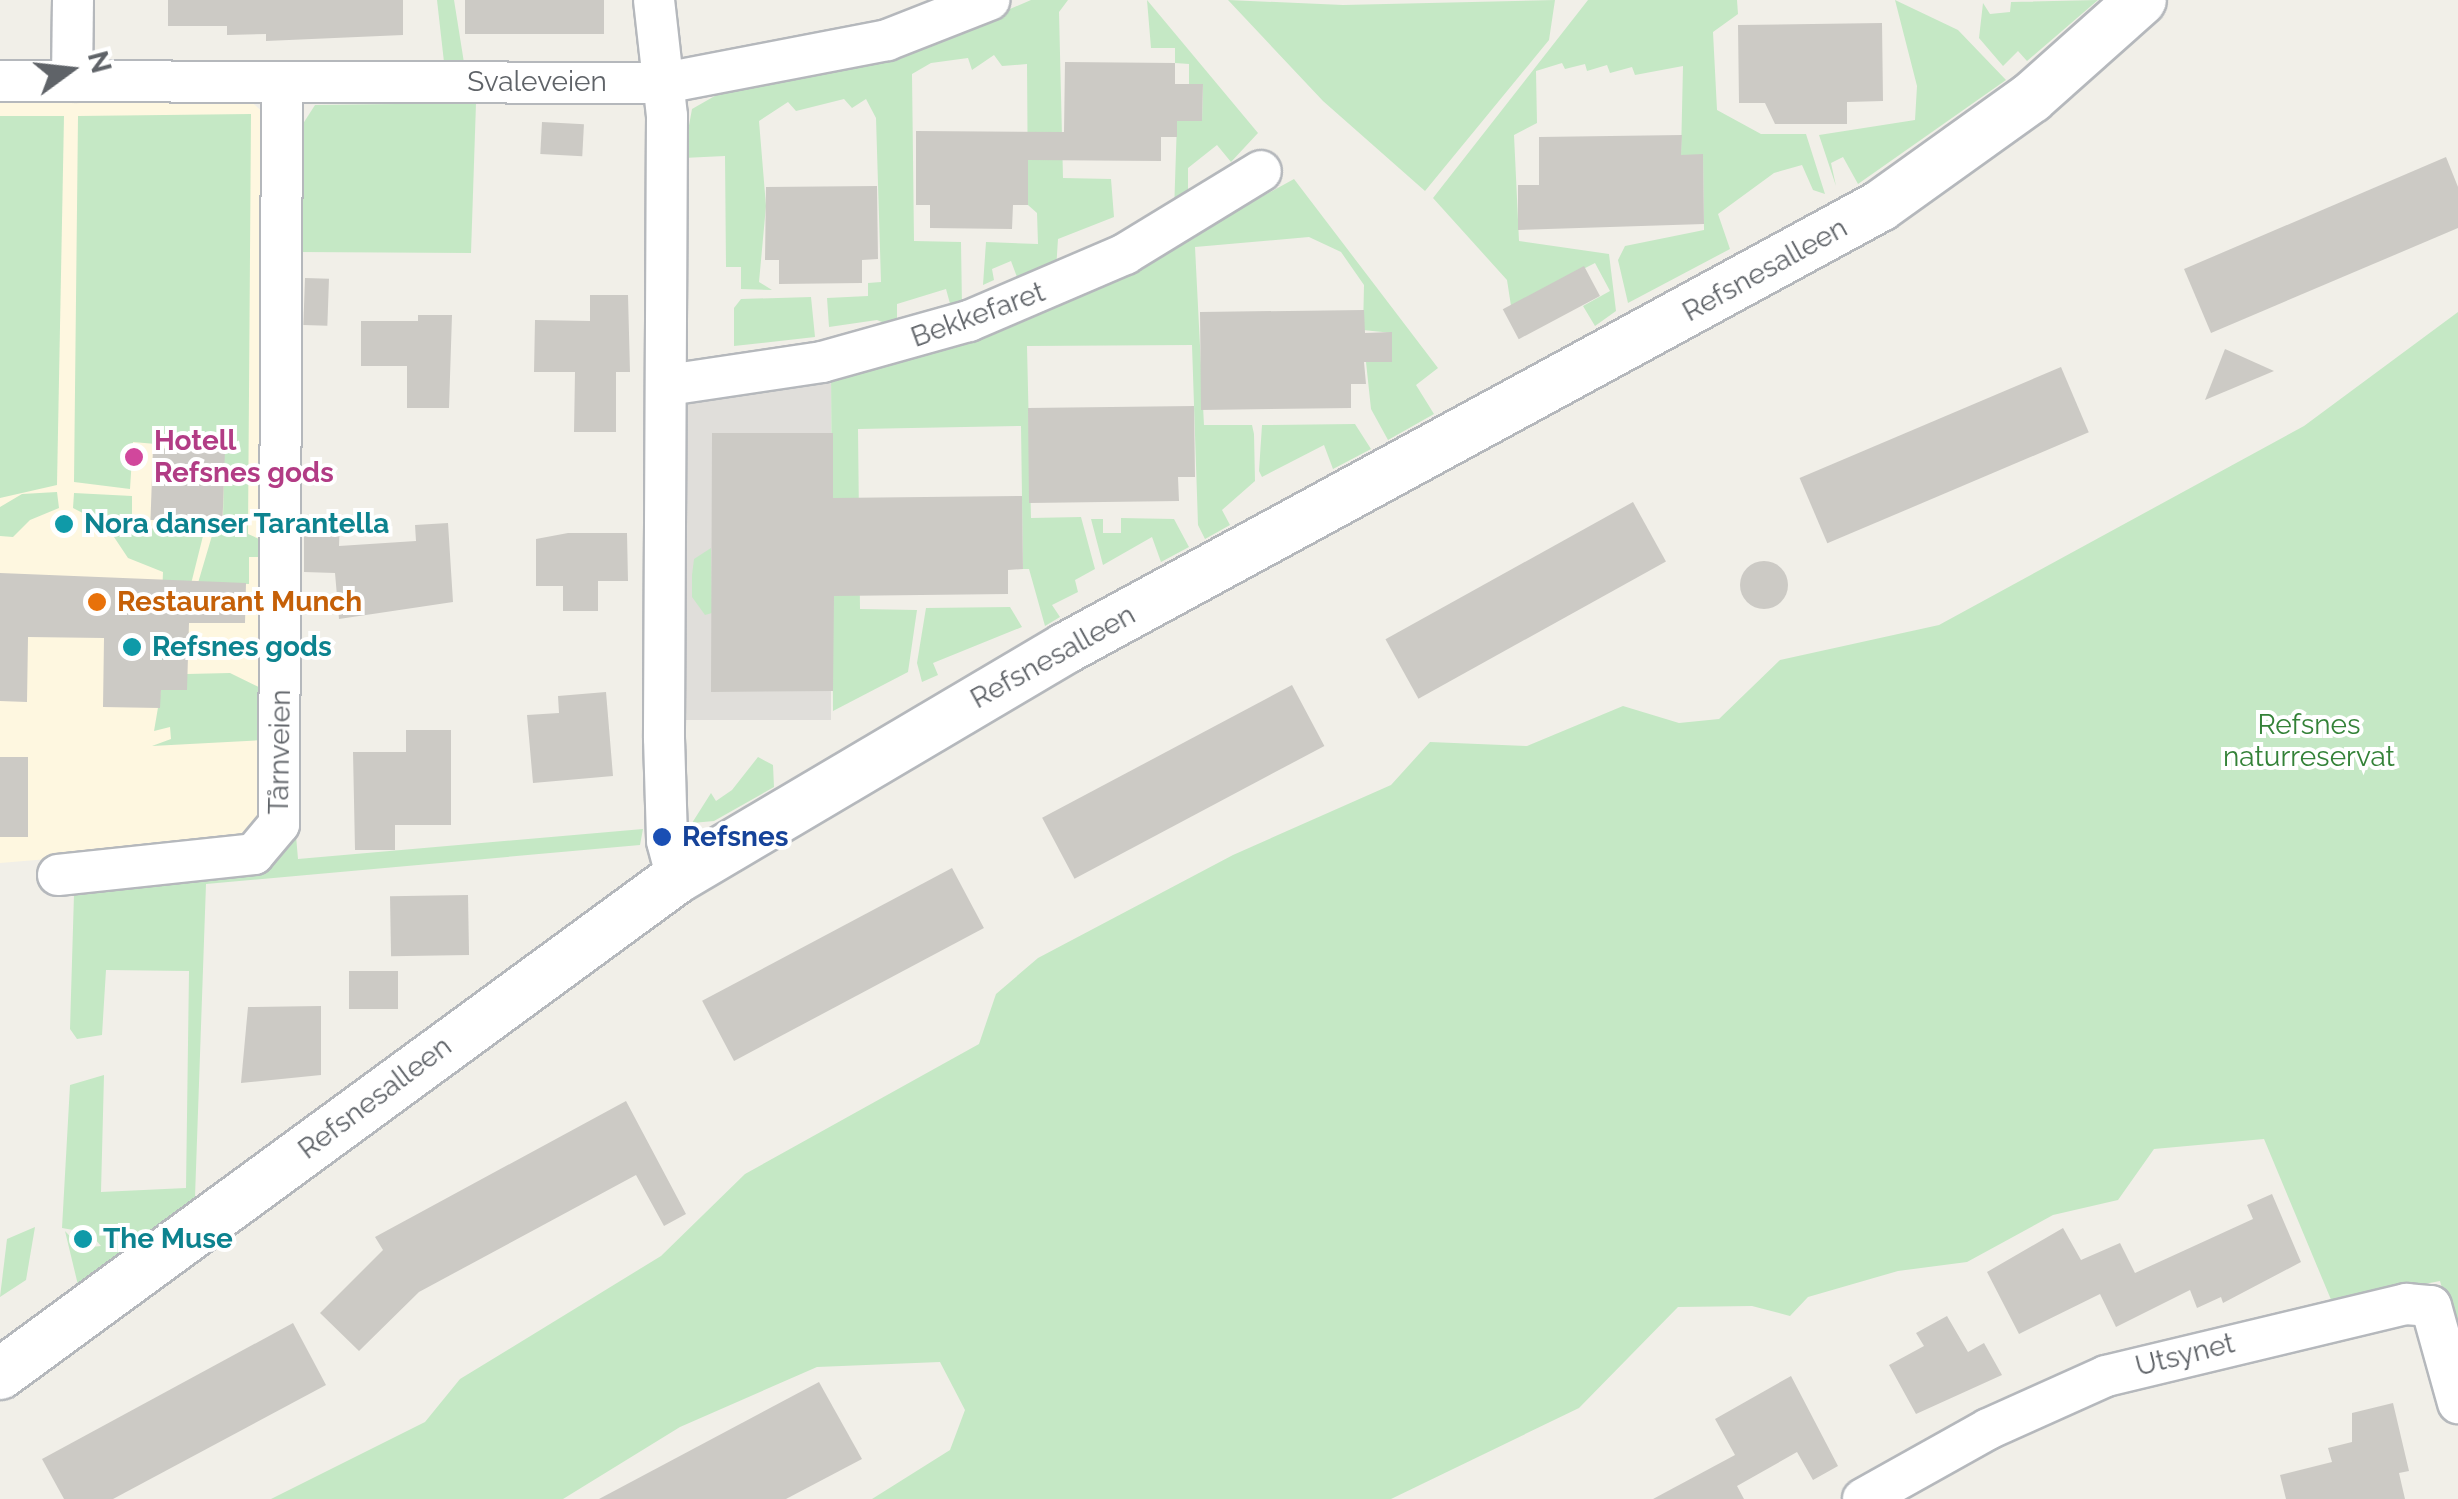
<!DOCTYPE html>
<html>
<head>
<meta charset="utf-8">
<style>
	body { margin:0 }
	#map { position:relative; width:2458px; height:1499px; overflow:hidden; background:#f1efe8; font-family:Raleway,sans-serif }
	div>[style] { position:absolute }
	.commercial>* { inset:0; background:#fef7e0 }
	.industrial>* { inset:0; background:#e0deda; transform-origin:0 0 }
	.green>* { inset:0; background:#c5e8c5 }
	.building>* { inset:0; background:#cccac5; transform-origin:0 0 }
	.round { border-radius:50% }
	.roads { filter:drop-shadow(2px 0 #b5b8bc) drop-shadow(-2px 0 #b5b8bc) drop-shadow(0 2px #b5b8bc) drop-shadow(0 -2px #b5b8bc) }
	.minor>* { height:40px; margin:-20px; padding:0 20px; transform-origin:20px; border-radius:20px; background:#fff }
	.tertiary>* { height:50px; margin:-25px; padding:0 25px; transform-origin:25px; border-radius:25px; background:#fff }
	.dots>* { width:28px; height:28px; translate:-50% -50%; box-sizing:border-box; border:5px solid #fff; border-radius:50% }
	span { translate:-50% -50%; white-space:nowrap; text-align:center; line-height:1.15; -webkit-text-stroke:8px #fff; paint-order:stroke }
	.street-label { font-size:28px; color:#5f6368 }
	.hotel-label { font-size:28px; color:#b23c85; font-weight:700 }
	.left { translate:0 -50%; text-align:left }
	.culture-label { font-size:28px; color:#0d838f; font-weight:700 }
	.food-label { font-size:28px; color:#c56008; font-weight:700 }
	.park-label { font-size:28px; color:#348238 }
	.transit-label { font-size:28px; color:#164399; font-weight:700 }
	.north { position:absolute; left:20px; top:20px; width:100px; height:100px; -webkit-text-stroke:8px #fff; paint-order:stroke; rotate:75deg; font-size:28px; font-weight:700; line-height:40px; text-align:center; color:#5f6368 }
	.north::after { content:''; display:block; margin:auto; width:35px; height:45px; background:#5f6368; clip-path:polygon(50% 0,100% 100%,50% 72%,0 100%) }
</style>
</head>
<body>
<div id="map">
	<div class="commercial">
		<div style="clip-path:polygon(247px 98px,265px 114px,260px 830px,252px 842px,0 863px,0 102px)"></div>
	</div>
	<div class="industrial">
		<div style="left:831px;top:372px;width:348px;height:148px;rotate:90deg"></div>
	</div>
	<div class="green">
		<div style="clip-path:polygon(437px 0,454px 0,465px 69px,445px 71px)"></div>
		<div style="clip-path:polygon(1031px 0,1068px 0,1059px 12px,1063px 178px,1111px 179px,1114px 217px,1058px 239px,1056px 270px,1020px 285px,1011px 261px,992px 269px,994px 280px,983px 285px,986px 242px,1038px 244px,1037px 213px,1028px 205px,1027px 64px,1002px 66px,994px 55px,972px 70px,968px 58px,931px 63px,912px 74px,914px 241px,961px 242px,962px 307px,952px 311px,946px 289px,897px 304px,897px 328px,877px 320px,829px 327px,827px 298px,868px 296px,868px 283px,881px 282px,876px 118px,866px 99px,852px 108px,844px 99px,796px 111px,788px 102px,759px 121px,766px 206px,759px 282px,772px 290px,741px 289px,741px 267px,726px 267px,725px 156px,683px 158px,692px 109px,727px 89px,966px 28px)"></div>
		<div style="clip-path:polygon(1147px 0,1258px 133px,1231px 162px,1217px 145px,1188px 168px,1188px 203px,1174px 212px,1177px 121px,1202px 121px,1203px 85px,1189px 84px,1189px 64px,1175px 63px,1175px 48px,1151px 48px)"></div>
		<div style="clip-path:polygon(1228px 0,1343px 5px,1555px 0,1549px 40px,1425px 191px,1323px 101px)"></div>
		<div style="clip-path:polygon(1588px 0,1737px 0,1738px 14px,1713px 32px,1717px 110px,1761px 134px,1806px 134px,1825px 194px,1813px 190px,1802px 165px,1774px 173px,1718px 214px,1730px 249px,1628px 303px,1618px 260px,1625px 246px,1704px 230px,1703px 155px,1681px 155px,1683px 66px,1635px 75px,1632px 67px,1610px 73px,1607px 65px,1587px 71px,1585px 64px,1565px 69px,1562px 63px,1536px 71px,1537px 123px,1514px 135px,1519px 241px,1609px 254px,1616px 311px,1595px 326px,1583px 306px,1610px 291px,1595px 263px,1511px 306px,1507px 280px,1433px 198px)"></div>
		<div style="clip-path:polygon(1895px 0,1958px 30px,2006px 80px,1858px 184px,1843px 157px,1831px 163px,1836px 186px,1819px 135px,1915px 120px,1917px 86px)"></div>
		<div style="clip-path:polygon(2098px 0,2027px 61px,2018px 51px,2003px 66px,1979px 38px,1983px 3px,1990px 14px,2010px 12px,2011px 2px)"></div>
		<div style="clip-path:polygon(476px 103px,471px 253px,298px 252px,299px 130px,315px 105px)"></div>
		<div style="clip-path:polygon(251px 114px,248px 534px,268px 543px,268px 557px,249px 557px,249px 584px,198px 583px,216px 522px,223px 521px,224px 450px,133px 442px,130px 489px,74px 482px,78px 116px)"></div>
		<div style="clip-path:polygon(0 116px,64px 116px,57px 485px,0 498px)"></div>
		<div style="clip-path:polygon(1294px 179px,1438px 368px,1416px 385px,1434px 414px,1388px 440px,1371px 409px,1366px 362px,1392px 361px,1392px 333px,1363px 330px,1364px 285px,1341px 252px,1309px 237px,1195px 247px,1204px 425px,1252px 425px,1254px 434px,1255px 481px,1222px 510px,1230px 525px,1205px 539px,1198px 525px,1192px 345px,1027px 346px,1031px 518px,1081px 517px,1095px 569px,1075px 580px,1078px 592px,1052px 605px,1060px 617px,1045px 626px,1029px 569px,1023px 569px,1021px 426px,858px 429px,860px 609px,917px 610px,908px 672px,833px 711px,831px 372px,1168px 248px)"></div>
		<div style="clip-path:polygon(811px 297px,815px 337px,734px 346px,734px 308px,741px 299px)"></div>
		<div style="clip-path:polygon(2458px 312px,2458px 1346px,2440px 1281px,2332px 1302px,2264px 1139px,2154px 1149px,2118px 1200px,2053px 1215px,1967px 1262px,1898px 1271px,1808px 1297px,1790px 1316px,1752px 1306px,1678px 1307px,1579px 1408px,1391px 1499px,872px 1499px,950px 1450px,965px 1410px,940px 1362px,817px 1367px,680px 1427px,563px 1499px,271px 1499px,425px 1422px,460px 1379px,661px 1256px,745px 1174px,979px 1044px,996px 994px,1038px 958px,1233px 855px,1391px 785px,1430px 742px,1527px 746px,1623px 706px,1679px 723px,1719px 719px,1780px 660px,1939px 625px,2304px 426px)"></div>
		<div style="clip-path:polygon(1355px 424px,1371px 449px,1333px 469px,1324px 445px,1262px 477px,1259px 471px,1262px 425px)"></div>
		<div style="clip-path:polygon(57px 492px,59px 508px,30px 520px,13px 537px,0 536px,0 507px,22px 494px)"></div>
		<div style="clip-path:polygon(74px 493px,132px 496px,132px 527px,204px 532px,190px 588px,162px 596px,163px 572px,128px 558px,106px 525px,73px 508px)"></div>
		<div style="clip-path:polygon(1121px 518px,1174px 519px,1189px 547px,1161px 562px,1152px 537px,1103px 565px,1091px 519px,1103px 519px,1103px 533px,1121px 533px)"></div>
		<div style="clip-path:polygon(711px 548px,712px 613px,705px 615px,692px 597px,692px 575px,694px 559px)"></div>
		<div style="clip-path:polygon(1010px 607px,1022px 627px,933px 663px,938px 675px,922px 682px,917px 663px,926px 608px)"></div>
		<div style="clip-path:polygon(230px 673px,265px 690px,263px 740px,152px 746px,171px 739px,170px 727px,154px 731px,161px 690px,187px 690px,187px 674px)"></div>
		<div style="clip-path:polygon(758px 757px,773px 765px,774px 787px,714px 821px,692px 823px,711px 793px,716px 801px,732px 790px)"></div>
		<div style="clip-path:polygon(295px 824px,298px 859px,643px 829px,640px 845px,206px 884px,195px 1197px,78px 1285px,65px 1231px,81px 1248px,101px 1246px,90px 1233px,62px 1228px,70px 1085px,104px 1075px,101px 1192px,186px 1188px,189px 971px,106px 970px,102px 1035px,77px 1039px,70px 1029px,74px 894px)"></div>
		<div style="clip-path:polygon(35px 1227px,26px 1280px,0 1297px,7px 1239px)"></div>
	</div>
	<div class="building">
		<div style="clip-path:polygon(168px 0,403px 0,403px 35px,266px 41px,266px 34px,227px 35px,227px 26px,168px 26px)"></div>
		<div style="left:465px;top:0;width:139px;height:34px"></div>
		<div style="clip-path:polygon(1882px 23px,1883px 101px,1847px 102px,1847px 124px,1775px 124px,1765px 103px,1739px 103px,1738px 25px)"></div>
		<div style="clip-path:polygon(1065px 62px,1175px 63px,1175px 84px,1203px 84px,1202px 121px,1177px 121px,1177px 137px,1161px 137px,1161px 161px,1028px 160px,1028px 205px,1013px 205px,1012px 229px,930px 228px,930px 205px,916px 205px,916px 131px,1064px 132px)"></div>
		<div style="left:542px;top:122px;width:42px;height:32px;rotate:3deg"></div>
		<div style="clip-path:polygon(1682px 135px,1681px 155px,1703px 154px,1704px 224px,1518px 230px,1518px 185px,1539px 185px,1539px 137px)"></div>
		<div style="clip-path:polygon(2446px 157px,2458px 187px,2458px 228px,2211px 333px,2184px 269px)"></div>
		<div style="clip-path:polygon(877px 186px,878px 259px,862px 260px,862px 283px,779px 284px,779px 260px,765px 260px,766px 187px)"></div>
		<div style="left:1584px;top:266px;width:34px;height:92px;rotate:62deg"></div>
		<div style="left:305px;top:278px;width:24px;height:47px;rotate:2deg"></div>
		<div style="clip-path:polygon(590px 295px,628px 295px,630px 372px,616px 372px,616px 432px,574px 432px,575px 372px,534px 372px,535px 320px,590px 321px)"></div>
		<div style="clip-path:polygon(1364px 310px,1365px 333px,1392px 332px,1392px 362px,1364px 362px,1366px 384px,1351px 384px,1351px 408px,1201px 410px,1200px 312px)"></div>
		<div style="clip-path:polygon(418px 315px,452px 315px,449px 408px,407px 408px,407px 366px,361px 366px,361px 321px,418px 321px)"></div>
		<div style="clip-path:polygon(2225px 349px,2274px 371px,2205px 400px)"></div>
		<div style="left:2061px;top:367px;width:71px;height:284px;rotate:67deg"></div>
		<div style="clip-path:polygon(1194px 406px,1195px 477px,1178px 477px,1179px 501px,1029px 503px,1028px 408px)"></div>
		<div style="clip-path:polygon(712px 433px,833px 433px,833px 498px,1022px 496px,1023px 569px,1008px 570px,1008px 594px,834px 596px,833px 691px,711px 692px)"></div>
		<div style="left:153px;top:448px;width:72px;height:72px;rotate:2deg"></div>
		<div style="left:1633px;top:502px;width:68px;height:283px;rotate:61deg"></div>
		<div style="clip-path:polygon(304px 518px,340px 519px,339px 546px,416px 541px,415px 525px,448px 523px,453px 602px,339px 619px,335px 573px,304px 572px)"></div>
		<div style="clip-path:polygon(568px 533px,627px 533px,628px 581px,598px 581px,598px 611px,563px 611px,563px 586px,536px 586px,536px 539px)"></div>
		<div class="round" style="left:1740px;top:561px;width:48px;height:48px"></div>
		<div style="clip-path:polygon(0 573px,246px 583px,245px 623px,189px 623px,187px 690px,161px 690px,160px 708px,103px 707px,104px 638px,28px 637px,27px 702px,0 701px)"></div>
		<div style="left:1292px;top:685px;width:69px;height:283px;rotate:62deg"></div>
		<div style="clip-path:polygon(606px 692px,613px 776px,533px 783px,527px 715px,559px 713px,558px 696px)"></div>
		<div style="clip-path:polygon(406px 730px,451px 730px,451px 825px,395px 825px,395px 850px,355px 850px,353px 752px,406px 752px)"></div>
		<div style="left:0;top:757px;width:28px;height:80px"></div>
		<div style="left:952px;top:868px;width:68px;height:283px;rotate:62deg"></div>
		<div style="left:468px;top:895px;width:60px;height:78px;rotate:89deg"></div>
		<div style="left:398px;top:971px;width:38px;height:49px;rotate:90deg"></div>
		<div style="clip-path:polygon(321px 1006px,321px 1075px,241px 1083px,248px 1007px)"></div>
		<div style="clip-path:polygon(626px 1101px,686px 1214px,664px 1226px,636px 1175px,419px 1292px,359px 1351px,320px 1313px,383px 1250px,375px 1237px)"></div>
		<div style="clip-path:polygon(2272px 1194px,2301px 1262px,2223px 1303px,2221px 1297px,2197px 1308px,2190px 1290px,2116px 1327px,2100px 1294px,2019px 1334px,1987px 1272px,2063px 1228px,2081px 1260px,2120px 1243px,2135px 1273px,2253px 1219px,2247px 1205px)"></div>
		<div style="clip-path:polygon(1947px 1316px,1968px 1352px,1984px 1343px,2002px 1375px,1916px 1414px,1889px 1365px,1924px 1346px,1916px 1333px)"></div>
		<div style="clip-path:polygon(293px 1323px,326px 1385px,113px 1499px,64px 1499px,42px 1459px)"></div>
		<div style="clip-path:polygon(1791px 1376px,1838px 1466px,1813px 1480px,1797px 1452px,1737px 1486px,1744px 1499px,1653px 1499px,1735px 1455px,1715px 1419px)"></div>
		<div style="clip-path:polygon(819px 1382px,862px 1459px,786px 1499px,599px 1499px)"></div>
		<div style="clip-path:polygon(2393px 1403px,2409px 1471px,2399px 1473px,2405px 1499px,2286px 1499px,2280px 1475px,2332px 1462px,2328px 1448px,2352px 1442px,2352px 1413px)"></div>
	</div>
	<div class="roads">
		<div class="minor">
			<div style="left:654px;top:0;width:117px;rotate:83.6deg"></div>
			<div style="left:667px;top:116px;width:622px;rotate:90.28deg"></div>
			<div style="left:664px;top:738px;width:103px;rotate:88.3deg"></div>
			<div style="left:667px;top:841px;width:38px;rotate:75deg"></div>
			<div style="left:0;top:81px;width:664px;rotate:0.17deg"></div>
			<div style="left:664px;top:83px;width:227px;rotate:-10.9deg"></div>
			<div style="left:887px;top:40px;width:110px;rotate:-21.4deg"></div>
			<div style="left:72px;top:81px;width:81px;rotate:-89.3deg"></div>
			<div style="left:668px;top:385px;width:156px;rotate:-8.5deg"></div>
			<div style="left:822px;top:362px;width:153px;rotate:-15.6deg"></div>
			<div style="left:969px;top:321px;width:170px;rotate:-23.2deg"></div>
			<div style="left:1125px;top:254px;width:159px;rotate:-31.4deg"></div>
			<div style="left:58px;top:875px;width:197px;rotate:-6.1deg"></div>
			<div style="left:254px;top:854px;width:39px;rotate:-50deg"></div>
			<div style="left:279px;top:824px;width:741px;rotate:-89.77deg"></div>
			<div style="left:1863px;top:1499px;width:143px;rotate:-29.2deg"></div>
			<div style="left:1988px;top:1429px;width:129px;rotate:-24.2deg"></div>
			<div style="left:2106px;top:1376px;width:309px;rotate:-13.5deg"></div>
			<div style="left:2406px;top:1304px;width:25px;rotate:5deg"></div>
			<div style="left:2431px;top:1306px;width:101px;rotate:74.4deg"></div>
		</div>
		<div class="tertiary">
			<div style="left:0;top:1374px;width:839px;rotate:-36.23deg"></div>
			<div style="left:677px;top:878px;width:452px;rotate:-30.6deg"></div>
			<div style="left:1066px;top:648px;width:926px;rotate:-28.5deg"></div>
			<div style="left:1880px;top:206px;width:186px;rotate:-35.6deg"></div>
			<div style="left:2031px;top:98px;width:147px;rotate:-41.7deg"></div>
		</div>
	</div>
	<div class="dots">
		<div style="left:134px;top:457px;background:#d1479c"></div>
		<div style="left:64px;top:524px;background:#0f9aa8"></div>
		<div style="left:97px;top:602px;background:#e8710a"></div>
		<div style="left:132px;top:647px;background:#0f9aa8"></div>
		<div style="left:662px;top:837px;background:#1a4fb4"></div>
		<div style="left:83px;top:1239px;background:#0f9aa8"></div>
	</div>
	<div class="street-label">
		<span style="left:537px;top:82px">Svaleveien</span>
		<span style="left:1765px;top:270px;rotate:-29deg">Refsnesalleen</span>
		<span style="left:978px;top:315px;rotate:-20deg">Bekkefaret</span>
		<span style="left:1053px;top:657px;rotate:-29deg">Refsnesalleen</span>
		<span style="left:280px;top:752px;rotate:-89deg">Tårnveien</span>
		<span style="left:375px;top:1098px;rotate:-37deg">Refsnesalleen</span>
		<span style="left:2185px;top:1355px;rotate:-14deg">Utsynet</span>
	</div>
	<div class="hotel-label">
		<span class="left" style="left:154px;top:457px">Hotell<br>Refsnes gods</span>
	</div>
	<div class="culture-label">
		<span class="left" style="left:84px;top:524px">Nora danser Tarantella</span>
		<span class="left" style="left:152px;top:647px">Refsnes gods</span>
		<span class="left" style="left:103px;top:1239px">The Muse</span>
	</div>
	<div class="food-label">
		<span class="left" style="left:117px;top:602px">Restaurant Munch</span>
	</div>
	<div class="park-label">
		<span style="left:2309px;top:741px">Refsnes<br>naturreservat</span>
	</div>
	<div class="transit-label">
		<span class="left" style="left:682px;top:837px">Refsnes</span>
	</div>
	<div class="north">N</div>
</div>
</body>
</html>
